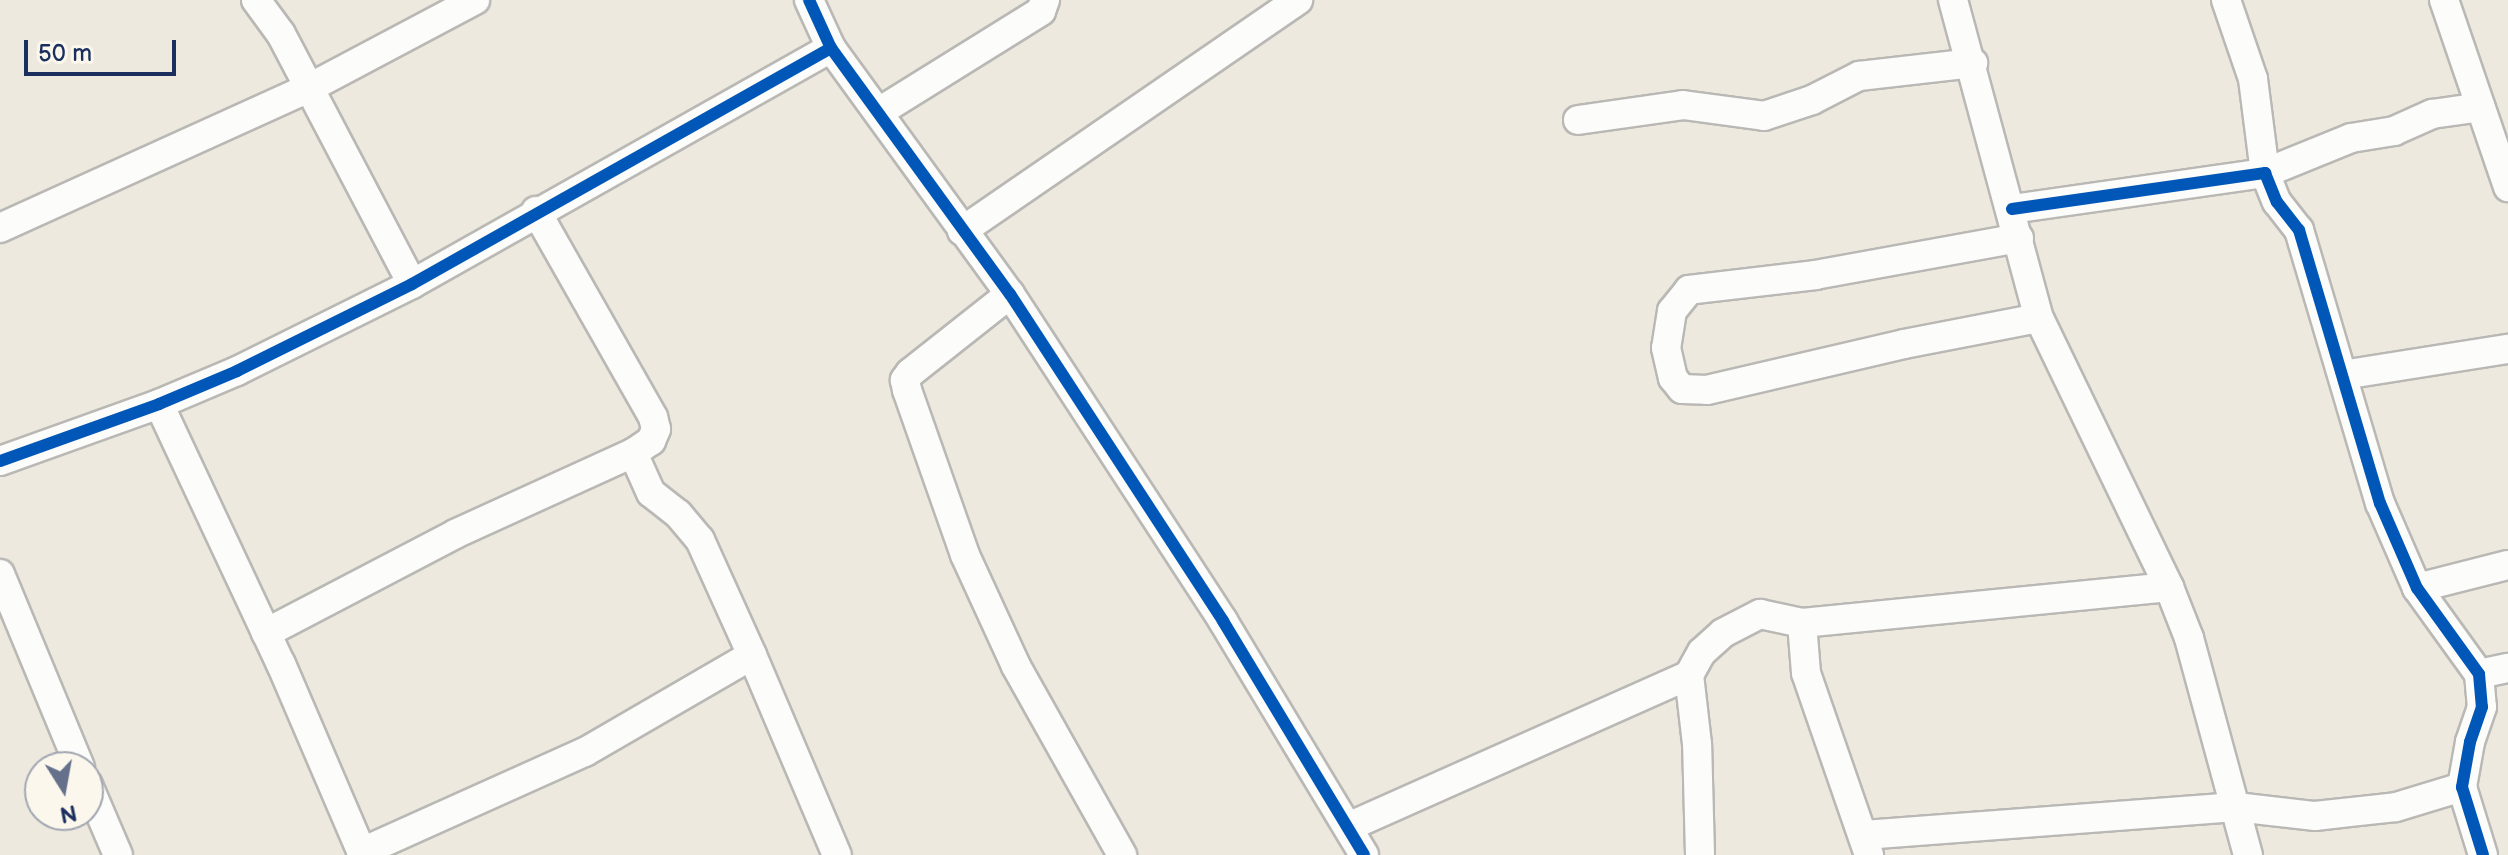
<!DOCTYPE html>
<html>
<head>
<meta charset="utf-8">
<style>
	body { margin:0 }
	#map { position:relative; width:2508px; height:855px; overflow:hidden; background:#eee9de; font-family:"Balsamiq Sans",sans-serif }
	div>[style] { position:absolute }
	.roads { filter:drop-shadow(2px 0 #b9b8b5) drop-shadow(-2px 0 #b9b8b5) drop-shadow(0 2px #b9b8b5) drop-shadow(0 -2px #b9b8b5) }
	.minor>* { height:28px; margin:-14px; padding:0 14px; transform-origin:14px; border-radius:14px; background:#fcfcfa }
	.cycleway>* { height:12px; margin:-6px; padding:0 6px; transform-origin:6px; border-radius:6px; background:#0057b8 }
	span { translate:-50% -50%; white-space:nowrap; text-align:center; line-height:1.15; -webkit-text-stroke:6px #fbf7ec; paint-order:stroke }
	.north { position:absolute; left:24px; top:751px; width:80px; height:80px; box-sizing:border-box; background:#fbf7ec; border:2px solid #a1a7b3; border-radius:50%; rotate:169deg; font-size:22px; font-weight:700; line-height:32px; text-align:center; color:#1b2f5e }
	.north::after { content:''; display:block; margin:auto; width:28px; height:36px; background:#65708b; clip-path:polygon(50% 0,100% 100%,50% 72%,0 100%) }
	.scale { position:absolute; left:24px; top:40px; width:152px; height:36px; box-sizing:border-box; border:4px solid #1b2f5e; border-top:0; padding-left:10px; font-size:24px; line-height:28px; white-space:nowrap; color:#1b2f5e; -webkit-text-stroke:6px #fbf7ec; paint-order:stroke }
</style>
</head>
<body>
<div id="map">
	<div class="roads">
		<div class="minor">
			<div style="left:256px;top:0;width:42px;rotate:53.7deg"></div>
			<div style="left:281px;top:34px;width:282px;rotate:62.3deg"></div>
			<div style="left:809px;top:0;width:53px;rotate:65.4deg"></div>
			<div style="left:831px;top:48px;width:304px;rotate:54deg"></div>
			<div style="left:1010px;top:294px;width:390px;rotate:56.9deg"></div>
			<div style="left:1223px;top:621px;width:273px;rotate:58.9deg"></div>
			<div style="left:1953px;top:0;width:329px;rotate:74.9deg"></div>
			<div style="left:2039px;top:318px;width:299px;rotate:64.2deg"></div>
			<div style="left:2169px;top:587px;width:55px;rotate:68.6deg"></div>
			<div style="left:2189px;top:638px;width:225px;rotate:74.8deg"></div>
			<div style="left:2226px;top:0;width:83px;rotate:71.1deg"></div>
			<div style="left:2253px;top:79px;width:95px;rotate:82.7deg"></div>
			<div style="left:2265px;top:173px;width:93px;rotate:-22.1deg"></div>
			<div style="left:2351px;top:138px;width:44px;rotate:-9.2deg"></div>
			<div style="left:2394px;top:131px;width:42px;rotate:-24.1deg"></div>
			<div style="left:2432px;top:114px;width:49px;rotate:-8.1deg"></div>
			<div style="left:2444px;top:0;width:198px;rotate:71.1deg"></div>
			<div style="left:879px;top:112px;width:191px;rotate:-31.9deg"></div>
			<div style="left:1041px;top:11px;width:12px;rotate:-70deg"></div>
			<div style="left:1578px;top:120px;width:106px;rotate:-8.1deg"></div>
			<div style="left:1683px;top:105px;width:82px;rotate:7.7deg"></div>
			<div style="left:1764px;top:116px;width:51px;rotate:-18.4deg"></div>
			<div style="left:1812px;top:100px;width:53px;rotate:-27.1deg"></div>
			<div style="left:1859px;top:76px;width:115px;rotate:-6.5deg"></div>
			<div style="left:2012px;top:209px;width:256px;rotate:-8.1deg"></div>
			<div style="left:2265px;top:173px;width:31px;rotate:68deg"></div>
			<div style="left:2277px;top:202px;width:36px;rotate:52deg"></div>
			<div style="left:2299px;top:230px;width:285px;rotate:73.5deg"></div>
			<div style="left:2380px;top:503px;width:93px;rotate:66.5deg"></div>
			<div style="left:2417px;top:588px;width:106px;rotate:54.2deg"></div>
			<div style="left:2479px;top:674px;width:33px;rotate:85deg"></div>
			<div style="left:2482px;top:707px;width:37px;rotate:109deg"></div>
			<div style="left:2470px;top:742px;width:46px;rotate:100.1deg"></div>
			<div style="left:2462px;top:787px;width:71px;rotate:72.8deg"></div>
			<div style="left:0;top:228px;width:339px;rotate:-24.4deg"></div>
			<div style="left:309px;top:88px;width:188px;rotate:-27.9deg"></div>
			<div style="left:962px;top:231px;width:408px;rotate:-34.5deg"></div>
			<div style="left:2019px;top:238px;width:206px;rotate:169.7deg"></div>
			<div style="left:1816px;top:275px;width:128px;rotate:173.3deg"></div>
			<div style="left:1689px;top:290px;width:27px;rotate:129deg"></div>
			<div style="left:1672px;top:311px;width:37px;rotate:99deg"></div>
			<div style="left:1666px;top:348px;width:31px;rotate:77deg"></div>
			<div style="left:1673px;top:378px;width:14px;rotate:51deg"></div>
			<div style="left:1682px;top:389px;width:25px;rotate:2deg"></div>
			<div style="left:1707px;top:390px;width:202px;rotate:-13.1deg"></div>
			<div style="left:1904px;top:344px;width:137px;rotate:-10.9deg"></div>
			<div style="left:1010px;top:294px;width:127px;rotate:141.7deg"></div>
			<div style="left:910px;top:373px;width:9px;rotate:126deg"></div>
			<div style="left:905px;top:380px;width:10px;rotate:79deg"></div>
			<div style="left:907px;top:390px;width:175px;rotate:70.6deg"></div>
			<div style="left:965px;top:555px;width:122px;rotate:65.3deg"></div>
			<div style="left:1016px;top:666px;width:217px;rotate:60.7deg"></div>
			<div style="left:2343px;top:375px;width:167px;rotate:-9deg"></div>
			<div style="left:159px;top:404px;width:287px;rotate:64.9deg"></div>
			<div style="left:281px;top:664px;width:208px;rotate:66.8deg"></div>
			<div style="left:0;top:461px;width:169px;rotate:-19.7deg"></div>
			<div style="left:159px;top:404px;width:85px;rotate:-22.9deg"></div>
			<div style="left:237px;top:371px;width:195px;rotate:-26.4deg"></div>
			<div style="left:412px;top:284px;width:481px;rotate:-29.4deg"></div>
			<div style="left:0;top:574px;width:209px;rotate:67.5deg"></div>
			<div style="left:2417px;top:588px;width:94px;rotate:-14.2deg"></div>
			<div style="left:1802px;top:623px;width:50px;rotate:85.4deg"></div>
			<div style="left:1806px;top:673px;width:193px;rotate:70.9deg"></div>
			<div style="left:266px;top:633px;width:213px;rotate:-27.6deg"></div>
			<div style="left:455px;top:534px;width:196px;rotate:-24.5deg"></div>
			<div style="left:633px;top:453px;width:22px;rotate:-34deg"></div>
			<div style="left:651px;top:441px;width:13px;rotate:-67deg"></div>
			<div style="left:656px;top:429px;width:12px;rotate:-104deg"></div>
			<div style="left:653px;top:417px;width:237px;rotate:-119.6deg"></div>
			<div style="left:752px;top:655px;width:217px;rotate:67deg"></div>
			<div style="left:2479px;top:674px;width:30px;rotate:-12deg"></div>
			<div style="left:88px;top:785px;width:76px;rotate:66.8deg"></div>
			<div style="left:1348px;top:827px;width:373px;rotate:-24deg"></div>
			<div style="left:1864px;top:835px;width:373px;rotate:-4.3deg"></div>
			<div style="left:2236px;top:807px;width:80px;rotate:6.5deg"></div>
			<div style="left:2315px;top:816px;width:81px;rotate:-6.3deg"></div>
			<div style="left:2396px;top:807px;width:69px;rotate:-16.9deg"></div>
			<div style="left:362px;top:852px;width:244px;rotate:-24.2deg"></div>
			<div style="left:585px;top:752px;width:193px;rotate:-30.1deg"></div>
			<div style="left:752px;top:655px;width:126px;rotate:-114.3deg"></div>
			<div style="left:700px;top:540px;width:34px;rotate:-130deg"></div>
			<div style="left:678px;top:514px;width:34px;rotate:-142deg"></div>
			<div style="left:651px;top:493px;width:44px;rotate:-114.2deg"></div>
			<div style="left:1700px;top:855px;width:111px;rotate:-91.5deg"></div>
			<div style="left:1697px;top:744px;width:69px;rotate:-96.6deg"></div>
			<div style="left:1689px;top:675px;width:26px;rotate:-61deg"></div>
			<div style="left:1702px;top:652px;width:28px;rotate:-42deg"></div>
			<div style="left:1723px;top:633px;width:42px;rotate:-27.2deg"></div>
			<div style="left:1760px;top:614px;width:43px;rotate:12.1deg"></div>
			<div style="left:1802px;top:623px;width:369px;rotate:-5.6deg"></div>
		</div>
	</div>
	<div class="cycleway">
		<div style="left:809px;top:0;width:53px;rotate:65.4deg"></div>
		<div style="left:831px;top:48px;width:304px;rotate:54deg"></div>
		<div style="left:1010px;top:294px;width:390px;rotate:56.9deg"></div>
		<div style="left:1223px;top:621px;width:273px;rotate:58.9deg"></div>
		<div style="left:2012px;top:209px;width:256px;rotate:-8.1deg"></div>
		<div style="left:2265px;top:173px;width:31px;rotate:68deg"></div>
		<div style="left:2277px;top:202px;width:36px;rotate:52deg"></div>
		<div style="left:2299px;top:230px;width:285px;rotate:73.5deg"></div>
		<div style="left:2380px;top:503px;width:93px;rotate:66.5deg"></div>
		<div style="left:2417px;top:588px;width:106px;rotate:54.2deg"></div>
		<div style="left:2479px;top:674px;width:33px;rotate:85deg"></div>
		<div style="left:2482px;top:707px;width:37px;rotate:109deg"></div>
		<div style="left:2470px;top:742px;width:46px;rotate:100.1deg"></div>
		<div style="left:2462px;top:787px;width:71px;rotate:72.8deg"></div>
		<div style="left:0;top:461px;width:169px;rotate:-19.7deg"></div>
		<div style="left:159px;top:404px;width:85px;rotate:-22.9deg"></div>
		<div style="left:237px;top:371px;width:195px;rotate:-26.4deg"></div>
		<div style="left:412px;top:284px;width:481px;rotate:-29.4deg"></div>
	</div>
	<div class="north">N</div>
	<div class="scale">50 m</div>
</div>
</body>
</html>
